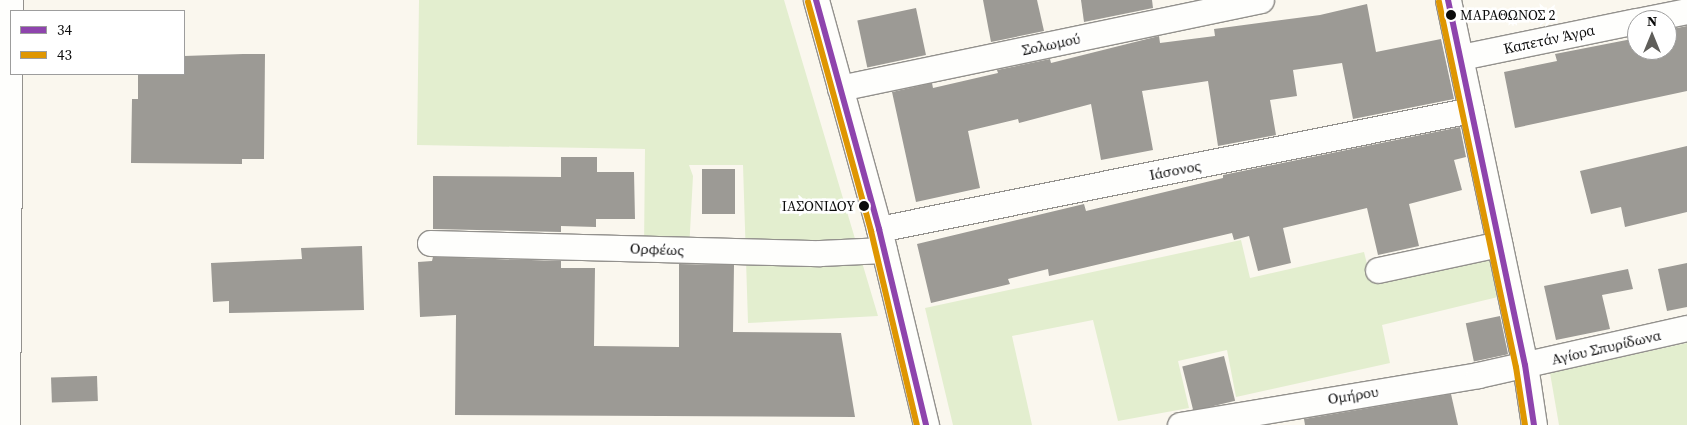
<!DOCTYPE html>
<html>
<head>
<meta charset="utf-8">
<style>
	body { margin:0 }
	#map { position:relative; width:1687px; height:425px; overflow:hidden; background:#faf7ee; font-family:"Source Serif 4",serif }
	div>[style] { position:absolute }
	.green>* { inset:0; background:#e3eecf }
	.building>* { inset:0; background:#9c9a95; transform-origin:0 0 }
	.roads { filter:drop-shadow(1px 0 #93918d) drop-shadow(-1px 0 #93918d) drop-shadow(0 1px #93918d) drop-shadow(0 -1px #93918d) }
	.minor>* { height:25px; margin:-12.5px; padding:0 12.5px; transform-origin:12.5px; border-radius:12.5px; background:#fefefc }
	.bus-1>* { height:6px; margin:-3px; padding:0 3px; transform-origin:3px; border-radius:3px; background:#8e44ad }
	.bus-2>* { height:6px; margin:-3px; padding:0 3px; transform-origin:3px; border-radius:3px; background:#df9601 }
	.dots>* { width:14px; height:14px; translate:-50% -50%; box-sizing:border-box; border:2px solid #fff; border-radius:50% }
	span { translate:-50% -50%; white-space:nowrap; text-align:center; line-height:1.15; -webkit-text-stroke:5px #fff; paint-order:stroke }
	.bus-label { font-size:14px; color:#0b0b0b }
	.left { translate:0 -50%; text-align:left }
	.right { translate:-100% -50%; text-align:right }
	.street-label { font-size:15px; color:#0b0b0b }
	.legend { position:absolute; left:10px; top:10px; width:175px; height:65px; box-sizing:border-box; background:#fff; border:1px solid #9d9d9d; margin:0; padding:6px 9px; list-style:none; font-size:15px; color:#0b0b0b }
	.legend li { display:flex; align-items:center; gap:10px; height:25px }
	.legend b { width:25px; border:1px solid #9d9d9d }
	.north { position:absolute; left:1627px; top:10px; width:50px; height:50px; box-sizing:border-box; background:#fff; border:1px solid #9d9d9d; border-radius:50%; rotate:0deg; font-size:14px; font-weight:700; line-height:20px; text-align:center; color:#0b0b0b }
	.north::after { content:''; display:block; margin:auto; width:18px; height:22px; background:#5f5e5a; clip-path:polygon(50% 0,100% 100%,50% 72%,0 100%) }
</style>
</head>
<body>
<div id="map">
	<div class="green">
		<div style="clip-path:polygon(419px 0,784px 0,878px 316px,748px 323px,743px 165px,689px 165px,693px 176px,689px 250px,644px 248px,645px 149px,417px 145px)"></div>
		<div style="clip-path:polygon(1241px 240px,1250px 278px,1364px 252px,1370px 276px,1493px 253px,1502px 296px,1382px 325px,1390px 363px,1236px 397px,1227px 350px,1178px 361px,1189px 408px,1118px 421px,1093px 320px,1012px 336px,1032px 425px,953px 425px,925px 308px)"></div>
		<div style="clip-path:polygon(1687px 343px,1687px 425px,1559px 425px,1550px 373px)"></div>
	</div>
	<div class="building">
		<div style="clip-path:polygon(983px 0,1037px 0,1044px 31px,991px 42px)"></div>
		<div style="clip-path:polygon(1081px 0,1152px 0,1153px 8px,1084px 22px)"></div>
		<div style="clip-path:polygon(1367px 4px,1376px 52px,1441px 39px,1454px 99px,1353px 119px,1342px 63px,1293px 70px,1297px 96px,1270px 100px,1276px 135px,1218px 146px,1208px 81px,1142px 91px,1153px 150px,1101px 160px,1091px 104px,1019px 123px,1018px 119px,968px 131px,980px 188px,916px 202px,892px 92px,932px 83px,933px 88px,998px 73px,997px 70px,1050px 59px,1051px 63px,1159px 36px,1160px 43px,1215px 36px,1214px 29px,1320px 15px)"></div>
		<div style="left:916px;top:8px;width:48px;height:60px;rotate:78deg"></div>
		<div style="clip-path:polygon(1687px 26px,1687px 91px,1515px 128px,1504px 72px,1557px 61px,1555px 54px,1637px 38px,1637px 50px,1667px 50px,1667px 30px)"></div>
		<div style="clip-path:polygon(243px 54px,265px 54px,264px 159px,242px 159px,242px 164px,131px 163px,132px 99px,138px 99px,138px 74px,184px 74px,184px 56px)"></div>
		<div style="clip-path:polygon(1460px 127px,1466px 157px,1454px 160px,1462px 190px,1409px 204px,1419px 246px,1378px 255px,1367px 208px,1283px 228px,1291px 263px,1258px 271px,1249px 236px,1234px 240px,1232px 233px,1049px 276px,1048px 269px,1008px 279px,1010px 284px,931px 303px,917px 244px,1084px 204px,1086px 211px,1223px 178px,1223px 175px)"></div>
		<div style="clip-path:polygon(1687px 146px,1687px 212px,1625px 227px,1621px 207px,1591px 214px,1580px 171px)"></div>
		<div style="clip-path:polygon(561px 157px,597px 157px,597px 172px,634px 172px,635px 219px,596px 219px,596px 227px,561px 226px,561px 232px,433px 229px,433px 176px,561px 177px)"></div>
		<div style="left:702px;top:169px;width:33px;height:45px"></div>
		<div style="clip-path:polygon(362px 246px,364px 310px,229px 313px,229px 301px,213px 302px,211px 263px,302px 259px,301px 248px)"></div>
		<div style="clip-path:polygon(433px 257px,561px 261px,561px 268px,595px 268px,594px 346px,679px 347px,679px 264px,734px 265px,733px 332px,841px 333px,855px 417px,455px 415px,456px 315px,420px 317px,418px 262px,432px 261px)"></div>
		<div style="clip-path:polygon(1687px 263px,1687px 307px,1667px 311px,1658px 269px)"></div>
		<div style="clip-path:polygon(1628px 269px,1633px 289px,1602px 295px,1610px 329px,1556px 340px,1544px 286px)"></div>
		<div style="left:1500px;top:316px;width:39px;height:35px;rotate:78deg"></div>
		<div style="left:1224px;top:356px;width:46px;height:43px;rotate:76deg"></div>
		<div style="left:97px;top:376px;width:25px;height:46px;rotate:88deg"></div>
		<div style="clip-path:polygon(1451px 394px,1458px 425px,1305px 425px,1304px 419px)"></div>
	</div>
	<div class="roads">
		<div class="minor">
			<div style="left:816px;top:0;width:238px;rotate:74.6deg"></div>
			<div style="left:879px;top:229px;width:202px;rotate:76.5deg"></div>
			<div style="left:1448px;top:0;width:373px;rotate:78.1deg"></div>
			<div style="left:1525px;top:365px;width:61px;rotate:81.5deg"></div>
			<div style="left:1642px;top:20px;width:46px;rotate:-11.3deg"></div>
			<div style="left:1461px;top:57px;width:180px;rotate:-11.6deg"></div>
			<div style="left:840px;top:88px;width:430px;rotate:-11.8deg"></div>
			<div style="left:879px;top:229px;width:604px;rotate:-11.37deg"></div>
			<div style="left:430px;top:243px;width:390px;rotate:1.5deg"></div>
			<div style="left:820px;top:253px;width:64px;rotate:-2.7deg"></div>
			<div style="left:1378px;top:270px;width:124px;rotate:-12.1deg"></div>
			<div style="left:7px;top:425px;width:425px;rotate:-89.6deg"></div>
			<div style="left:1180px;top:425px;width:302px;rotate:-9.5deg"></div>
			<div style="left:1478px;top:375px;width:214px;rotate:-12.7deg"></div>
		</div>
	</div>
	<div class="bus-1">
		<div style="left:816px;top:0;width:238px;rotate:74.6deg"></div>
		<div style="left:879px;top:229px;width:202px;rotate:76.5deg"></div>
		<div style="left:1448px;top:0;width:373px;rotate:78.1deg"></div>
		<div style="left:1525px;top:365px;width:61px;rotate:81.5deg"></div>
	</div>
	<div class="bus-2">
		<div style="left:808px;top:2px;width:238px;rotate:74.6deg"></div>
		<div style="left:871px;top:231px;width:199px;rotate:76.7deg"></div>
		<div style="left:1439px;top:2px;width:373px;rotate:78.1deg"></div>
		<div style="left:1516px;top:367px;width:59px;rotate:81.2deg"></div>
	</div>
	<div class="dots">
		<div style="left:1451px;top:15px;background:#0b0b0b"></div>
		<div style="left:864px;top:206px;background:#0b0b0b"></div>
	</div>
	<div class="bus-label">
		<span class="left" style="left:1460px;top:15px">ΜΑΡΑΘΩΝΟΣ 2</span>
		<span class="right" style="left:855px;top:206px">ΙΑΣΟΝΙΔΟΥ</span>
	</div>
	<div class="street-label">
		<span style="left:1549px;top:39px;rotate:-12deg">Καπετάν Άγρα</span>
		<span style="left:1051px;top:44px;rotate:-12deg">Σολωμού</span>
		<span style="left:1175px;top:170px;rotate:-11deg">Ιάσονος</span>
		<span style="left:657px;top:249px;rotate:2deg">Ορφέως</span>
		<span style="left:1606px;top:347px;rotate:-13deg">Αγίου Σπυρίδωνα</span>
		<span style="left:1353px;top:395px;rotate:-9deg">Ομήρου</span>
	</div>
	<ul class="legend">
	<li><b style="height:6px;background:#8e44ad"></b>34</li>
	<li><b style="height:6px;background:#df9601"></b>43</li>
	</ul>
	<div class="north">N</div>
</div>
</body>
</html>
